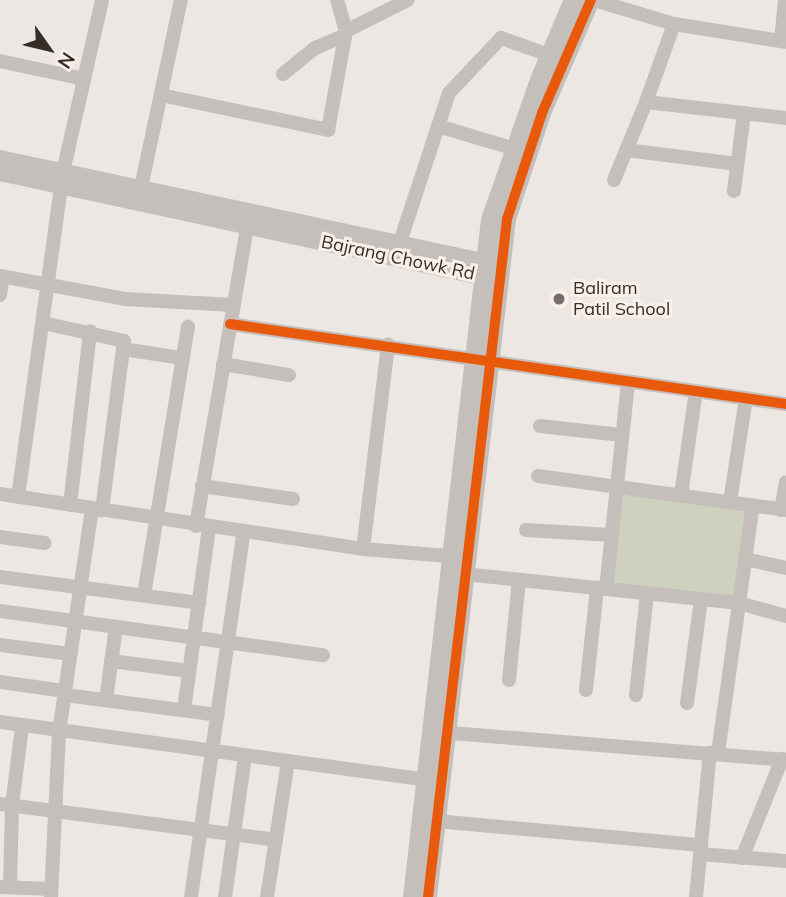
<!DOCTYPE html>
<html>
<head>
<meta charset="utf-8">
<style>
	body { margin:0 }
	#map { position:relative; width:786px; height:897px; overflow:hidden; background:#ece7e2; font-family:Mulish,sans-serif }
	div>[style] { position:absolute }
	.green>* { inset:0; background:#cdd1bd; transform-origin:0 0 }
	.minor>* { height:14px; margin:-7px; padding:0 7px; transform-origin:7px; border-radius:7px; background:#c5bfbb }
	.tertiary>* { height:18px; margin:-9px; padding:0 9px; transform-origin:9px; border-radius:9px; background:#c5bfbb }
	.cycleway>* { height:10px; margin:-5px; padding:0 5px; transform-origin:5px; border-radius:5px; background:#e8590c }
	.dots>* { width:19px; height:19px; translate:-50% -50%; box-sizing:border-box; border:4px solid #f9f1e9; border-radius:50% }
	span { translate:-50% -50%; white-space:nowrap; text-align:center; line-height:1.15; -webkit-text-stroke:6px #f9f1e9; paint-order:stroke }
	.street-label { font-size:18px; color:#362d29 }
	.poi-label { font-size:18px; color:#362d29 }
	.left { translate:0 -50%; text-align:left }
	.north { position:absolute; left:14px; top:14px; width:70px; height:70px; -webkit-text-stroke:5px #f9f1e9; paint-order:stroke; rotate:124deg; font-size:19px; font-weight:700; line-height:28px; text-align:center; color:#362d29 }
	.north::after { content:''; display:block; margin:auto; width:24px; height:32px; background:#362d29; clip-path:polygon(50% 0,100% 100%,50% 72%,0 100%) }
</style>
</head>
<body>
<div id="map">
	<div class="green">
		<div style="left:620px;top:490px;width:129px;height:94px;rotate:8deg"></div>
	</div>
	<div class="minor">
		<div style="left:594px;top:0;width:84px;rotate:16.7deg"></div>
		<div style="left:674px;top:24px;width:113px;rotate:9.1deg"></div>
		<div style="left:674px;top:24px;width:83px;rotate:109.7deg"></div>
		<div style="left:646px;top:102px;width:141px;rotate:6.5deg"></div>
		<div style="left:346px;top:31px;width:69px;rotate:-26.6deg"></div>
		<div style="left:781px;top:41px;width:41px;rotate:-84.4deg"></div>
		<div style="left:0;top:61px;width:86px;rotate:12.1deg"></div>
		<div style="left:283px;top:74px;width:41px;rotate:-39.1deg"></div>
		<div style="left:315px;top:48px;width:33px;rotate:-23deg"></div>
		<div style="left:161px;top:95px;width:171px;rotate:11.8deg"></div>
		<div style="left:328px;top:130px;width:101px;rotate:-79.7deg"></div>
		<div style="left:346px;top:31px;width:32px;rotate:-106deg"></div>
		<div style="left:438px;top:126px;width:80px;rotate:16.6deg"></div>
		<div style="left:626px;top:150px;width:112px;rotate:7.2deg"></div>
		<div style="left:614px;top:180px;width:84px;rotate:-67.7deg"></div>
		<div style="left:734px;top:191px;width:79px;rotate:-82.7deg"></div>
		<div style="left:139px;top:197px;width:201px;rotate:-78deg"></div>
		<div style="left:400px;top:242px;width:157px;rotate:-71.8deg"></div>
		<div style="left:449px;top:93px;width:76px;rotate:-46.6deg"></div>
		<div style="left:501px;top:38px;width:51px;rotate:19.5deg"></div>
		<div style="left:0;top:276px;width:127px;rotate:10.4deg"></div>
		<div style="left:125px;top:299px;width:108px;rotate:3.2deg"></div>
		<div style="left:0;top:295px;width:19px;rotate:-81deg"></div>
		<div style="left:43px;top:323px;width:83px;rotate:12.5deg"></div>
		<div style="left:124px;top:341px;width:171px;rotate:97.4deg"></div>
		<div style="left:230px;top:324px;width:562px;rotate:8.19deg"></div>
		<div style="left:123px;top:349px;width:60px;rotate:8.7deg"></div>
		<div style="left:223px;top:364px;width:67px;rotate:9.5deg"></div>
		<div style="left:540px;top:426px;width:82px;rotate:6.3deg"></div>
		<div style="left:538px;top:476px;width:250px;rotate:7.8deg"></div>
		<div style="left:202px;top:486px;width:92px;rotate:8.1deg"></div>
		<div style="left:0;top:494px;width:367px;rotate:8.6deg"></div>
		<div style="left:363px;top:549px;width:98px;rotate:4.7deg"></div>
		<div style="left:681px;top:495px;width:105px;rotate:-81.8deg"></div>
		<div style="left:18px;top:497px;width:328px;rotate:-82.1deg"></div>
		<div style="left:63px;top:172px;width:176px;rotate:-77.2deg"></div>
		<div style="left:730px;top:502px;width:105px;rotate:-81.3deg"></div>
		<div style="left:70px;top:505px;width:175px;rotate:-83.4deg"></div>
		<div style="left:781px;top:510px;width:28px;rotate:-80deg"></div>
		<div style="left:196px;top:526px;width:315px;rotate:-80.3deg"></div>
		<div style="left:526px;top:530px;width:85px;rotate:3.4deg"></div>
		<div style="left:0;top:537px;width:45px;rotate:7.6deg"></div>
		<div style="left:363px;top:549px;width:206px;rotate:-83deg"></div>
		<div style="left:745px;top:559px;width:42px;rotate:12.4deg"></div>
		<div style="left:464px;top:574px;width:277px;rotate:6deg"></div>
		<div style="left:739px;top:603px;width:49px;rotate:15.5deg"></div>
		<div style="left:0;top:577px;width:201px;rotate:7.4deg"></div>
		<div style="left:606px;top:589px;width:208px;rotate:-83.9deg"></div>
		<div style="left:144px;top:595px;width:272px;rotate:-80.7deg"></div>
		<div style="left:0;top:611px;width:326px;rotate:7.8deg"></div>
		<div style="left:0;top:645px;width:71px;rotate:7.3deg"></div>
		<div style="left:111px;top:661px;width:79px;rotate:7.3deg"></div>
		<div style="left:509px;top:680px;width:100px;rotate:-84.3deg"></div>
		<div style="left:0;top:682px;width:66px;rotate:7.9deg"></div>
		<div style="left:586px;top:690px;width:103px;rotate:-83.8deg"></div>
		<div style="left:65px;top:695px;width:154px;rotate:7.4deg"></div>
		<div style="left:636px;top:695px;width:103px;rotate:-83.8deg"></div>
		<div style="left:106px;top:700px;width:74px;rotate:-82.2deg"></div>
		<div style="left:687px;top:703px;width:105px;rotate:-82.3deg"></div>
		<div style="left:184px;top:710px;width:185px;rotate:-82.2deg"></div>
		<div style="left:0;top:722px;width:439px;rotate:7.7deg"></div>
		<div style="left:438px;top:732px;width:349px;rotate:4.6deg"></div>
		<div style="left:718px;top:753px;width:250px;rotate:-82deg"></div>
		<div style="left:0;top:804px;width:278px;rotate:7.4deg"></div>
		<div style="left:436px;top:821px;width:266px;rotate:5.2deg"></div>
		<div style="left:701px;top:845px;width:93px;rotate:-84.5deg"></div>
		<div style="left:700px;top:854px;width:86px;rotate:4.7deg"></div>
		<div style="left:742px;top:858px;width:107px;rotate:-68deg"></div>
		<div style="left:0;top:887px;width:51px;rotate:2.2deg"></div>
		<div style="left:10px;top:887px;width:82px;rotate:-88.6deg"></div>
		<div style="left:12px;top:805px;width:79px;rotate:-82.7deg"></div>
		<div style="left:51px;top:897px;width:165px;rotate:-87.2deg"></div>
		<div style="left:59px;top:732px;width:225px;rotate:-81.6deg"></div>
		<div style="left:191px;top:897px;width:370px;rotate:-81.8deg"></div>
		<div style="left:225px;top:897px;width:141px;rotate:-81.9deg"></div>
		<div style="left:267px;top:897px;width:137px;rotate:-81.2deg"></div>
		<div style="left:696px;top:897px;width:51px;rotate:-84.4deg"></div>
	</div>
	<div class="tertiary">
		<div style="left:0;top:159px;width:503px;rotate:12.05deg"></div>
		<div style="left:0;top:172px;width:493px;rotate:12.2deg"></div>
		<div style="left:482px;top:276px;width:12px;rotate:-20deg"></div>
		<div style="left:412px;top:897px;width:681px;rotate:-83.43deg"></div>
		<div style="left:490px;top:220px;width:148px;rotate:-70.7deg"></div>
		<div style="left:539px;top:80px;width:87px;rotate:-67deg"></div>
		<div style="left:428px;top:897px;width:683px;rotate:-83.35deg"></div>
		<div style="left:507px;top:219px;width:112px;rotate:-71.7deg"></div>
		<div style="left:542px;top:113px;width:123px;rotate:-66.6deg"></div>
	</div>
	<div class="cycleway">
		<div style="left:230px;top:324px;width:562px;rotate:8.19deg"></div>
		<div style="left:428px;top:897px;width:683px;rotate:-83.35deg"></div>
		<div style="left:507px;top:219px;width:112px;rotate:-71.7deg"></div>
		<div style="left:542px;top:113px;width:123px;rotate:-66.6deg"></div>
	</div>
	<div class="dots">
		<div style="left:559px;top:299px;background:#766e6a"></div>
	</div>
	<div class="street-label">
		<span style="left:398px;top:258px;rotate:12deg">Bajrang Chowk Rd</span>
	</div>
	<div class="poi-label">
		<span class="left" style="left:573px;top:299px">Baliram<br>Patil School</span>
	</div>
	<div class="north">N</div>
</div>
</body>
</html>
